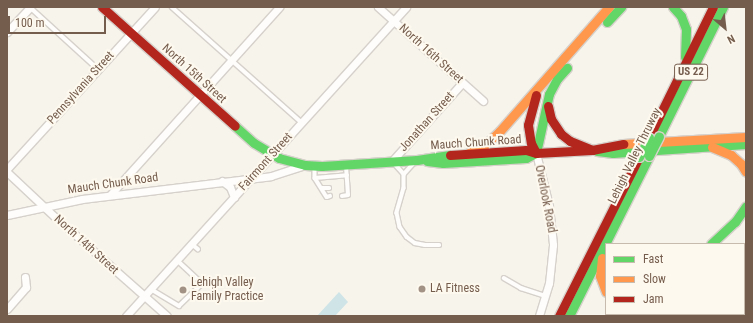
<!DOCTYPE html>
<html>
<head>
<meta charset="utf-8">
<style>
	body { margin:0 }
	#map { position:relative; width:753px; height:323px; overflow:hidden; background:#f7f4ec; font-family:"Roboto Condensed",sans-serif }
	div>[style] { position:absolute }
	.water>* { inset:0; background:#cee4e6 }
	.roads { filter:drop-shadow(1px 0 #d6d1cb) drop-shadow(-1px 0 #d6d1cb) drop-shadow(0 1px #d6d1cb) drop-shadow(0 -1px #d6d1cb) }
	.lane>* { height:3.5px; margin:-1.75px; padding:0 1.75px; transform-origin:1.75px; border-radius:1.75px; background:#fefdfc }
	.street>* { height:7px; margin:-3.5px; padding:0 3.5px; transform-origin:3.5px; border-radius:3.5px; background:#fefdfc }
	.fast>* { height:9px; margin:-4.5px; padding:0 4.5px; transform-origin:4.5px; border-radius:4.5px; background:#63d668 }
	.slow>* { height:9px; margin:-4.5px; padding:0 4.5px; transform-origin:4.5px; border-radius:4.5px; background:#ff974d }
	.jam>* { height:9px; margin:-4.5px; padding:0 4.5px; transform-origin:4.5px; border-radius:4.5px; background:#b3261e }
	.bridges { filter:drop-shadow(1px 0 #d8d1ca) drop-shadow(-1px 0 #d8d1ca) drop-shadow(0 1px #d8d1ca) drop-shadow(0 -1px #d8d1ca) }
	.fast-bridge>* { height:9px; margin:-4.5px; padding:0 4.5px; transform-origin:4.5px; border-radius:4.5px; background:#63d668 }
	.dots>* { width:11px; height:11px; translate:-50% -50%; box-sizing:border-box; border:2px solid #fef9ef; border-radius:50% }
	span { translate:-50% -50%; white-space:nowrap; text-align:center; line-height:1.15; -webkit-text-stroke:4px #fef9ef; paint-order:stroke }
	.shield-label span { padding:1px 3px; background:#fef9ef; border:1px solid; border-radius:3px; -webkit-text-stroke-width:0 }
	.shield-label { font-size:11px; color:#755d4d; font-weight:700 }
	.street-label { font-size:12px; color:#755d4d }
	.poi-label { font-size:12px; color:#755d4d }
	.left { translate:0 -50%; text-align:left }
	.frame { position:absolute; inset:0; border:8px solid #755d4d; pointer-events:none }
	.legend { position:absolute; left:605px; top:243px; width:140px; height:72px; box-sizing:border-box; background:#fef9ef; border:1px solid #c7bbae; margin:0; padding:5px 7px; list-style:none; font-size:12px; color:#755d4d }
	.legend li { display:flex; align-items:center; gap:8px; height:20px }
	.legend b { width:20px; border:1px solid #c7bbae }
	.north { position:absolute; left:705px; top:8px; width:40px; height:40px; -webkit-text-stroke:3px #fef9ef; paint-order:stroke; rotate:152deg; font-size:11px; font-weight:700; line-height:16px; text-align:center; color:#755d4d }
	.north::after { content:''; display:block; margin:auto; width:14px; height:18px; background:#755d4d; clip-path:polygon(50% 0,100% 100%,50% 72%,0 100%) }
	.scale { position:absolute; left:8px; top:16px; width:98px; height:18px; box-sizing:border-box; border:2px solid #755d4d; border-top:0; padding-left:5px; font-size:12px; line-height:14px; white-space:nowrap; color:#755d4d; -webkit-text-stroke:3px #fef9ef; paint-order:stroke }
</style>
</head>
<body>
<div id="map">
	<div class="water">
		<div style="clip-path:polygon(339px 292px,348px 302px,335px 316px,317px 316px)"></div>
	</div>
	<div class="roads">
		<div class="lane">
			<div style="left:30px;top:7px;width:92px;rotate:42.4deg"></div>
			<div style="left:172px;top:7px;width:173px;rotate:41.7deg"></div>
			<div style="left:394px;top:163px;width:15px;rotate:48deg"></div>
			<div style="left:404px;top:174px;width:14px;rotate:90deg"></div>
			<div style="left:404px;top:188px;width:26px;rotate:106deg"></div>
			<div style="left:397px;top:213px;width:14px;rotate:78deg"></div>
			<div style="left:400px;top:227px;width:12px;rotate:55deg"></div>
			<div style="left:407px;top:237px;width:10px;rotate:37deg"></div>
			<div style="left:415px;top:243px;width:10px;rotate:11deg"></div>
			<div style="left:425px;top:245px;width:14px"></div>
			<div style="left:315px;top:166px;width:12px;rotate:90deg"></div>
			<div style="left:315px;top:178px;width:22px;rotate:58deg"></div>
			<div style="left:327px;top:197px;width:3px;rotate:-18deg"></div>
			<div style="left:404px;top:174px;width:15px;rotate:-48deg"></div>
			<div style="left:315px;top:178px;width:32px;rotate:-5deg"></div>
			<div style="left:322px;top:188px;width:7px"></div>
			<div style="left:342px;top:196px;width:6px;rotate:-9deg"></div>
			<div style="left:348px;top:195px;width:29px;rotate:-94deg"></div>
			<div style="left:192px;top:244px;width:8px;rotate:40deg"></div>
			<div style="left:504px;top:278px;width:20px;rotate:30deg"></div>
			<div style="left:521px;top:288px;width:25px;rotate:18deg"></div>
			<div style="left:151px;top:289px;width:33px;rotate:31deg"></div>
			<div style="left:179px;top:306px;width:32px;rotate:-44deg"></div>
			<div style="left:202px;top:284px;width:34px;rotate:-137deg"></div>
		</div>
		<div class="street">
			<div style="left:378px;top:7px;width:141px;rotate:41.8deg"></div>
			<div style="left:7px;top:32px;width:34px;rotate:-47deg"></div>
			<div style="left:536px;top:153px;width:55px;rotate:76.2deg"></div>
			<div style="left:549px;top:206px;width:39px;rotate:84deg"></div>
			<div style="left:553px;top:245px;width:38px;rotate:96deg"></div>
			<div style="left:549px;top:283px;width:34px;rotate:107deg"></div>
			<div style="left:392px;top:161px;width:105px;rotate:-48.1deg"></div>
			<div style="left:7px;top:169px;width:219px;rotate:-47.6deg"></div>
			<div style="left:7px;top:172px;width:66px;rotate:43.2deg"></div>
			<div style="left:55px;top:217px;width:149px;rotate:41.5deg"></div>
			<div style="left:222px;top:181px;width:10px;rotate:37deg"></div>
			<div style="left:230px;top:187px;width:11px;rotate:68deg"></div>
			<div style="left:110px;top:195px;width:253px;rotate:-48deg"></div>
			<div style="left:7px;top:215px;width:77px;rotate:-12deg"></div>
			<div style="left:82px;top:199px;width:190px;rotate:-6.9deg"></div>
			<div style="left:271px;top:176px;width:36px;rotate:-18deg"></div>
			<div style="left:7px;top:309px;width:29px;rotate:-49deg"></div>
			<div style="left:26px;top:287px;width:10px;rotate:-96deg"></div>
			<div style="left:126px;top:316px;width:417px;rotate:-47.8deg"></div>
		</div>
		<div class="fast">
			<div style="left:673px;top:7px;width:12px;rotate:48deg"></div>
			<div style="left:681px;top:16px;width:14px;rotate:69deg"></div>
			<div style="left:686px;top:29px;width:28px;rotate:92deg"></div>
			<div style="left:607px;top:22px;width:21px;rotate:-47deg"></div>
			<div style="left:235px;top:126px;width:25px;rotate:42deg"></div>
			<div style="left:254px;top:143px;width:29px;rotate:31deg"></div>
			<div style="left:279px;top:158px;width:27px;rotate:15deg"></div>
			<div style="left:305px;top:165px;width:17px;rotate:3deg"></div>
			<div style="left:322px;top:166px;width:95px;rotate:-3.6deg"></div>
			<div style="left:417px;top:160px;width:33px;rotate:-9deg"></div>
			<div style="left:659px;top:136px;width:144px;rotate:-63.6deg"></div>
			<div style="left:597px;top:151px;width:16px;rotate:7deg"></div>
			<div style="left:613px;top:153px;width:133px;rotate:-3.9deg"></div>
			<div style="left:536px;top:153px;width:60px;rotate:-77.6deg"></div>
			<div style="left:549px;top:94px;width:17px;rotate:-62deg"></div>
			<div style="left:557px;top:79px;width:15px;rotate:-48deg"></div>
			<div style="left:427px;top:161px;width:16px;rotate:7deg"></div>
			<div style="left:443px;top:163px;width:83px;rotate:-3.4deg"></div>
			<div style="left:526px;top:158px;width:11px;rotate:-27deg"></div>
			<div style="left:711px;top:244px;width:33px;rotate:-43deg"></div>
			<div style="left:735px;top:222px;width:19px;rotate:-55deg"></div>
			<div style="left:569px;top:316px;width:179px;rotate:-63.4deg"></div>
		</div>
		<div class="slow">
			<div style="left:623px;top:144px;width:123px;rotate:-3.3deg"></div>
			<div style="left:712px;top:147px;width:21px;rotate:23deg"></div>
			<div style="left:731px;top:155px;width:13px;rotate:42deg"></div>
			<div style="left:741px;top:164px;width:9px;rotate:58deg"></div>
			<div style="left:467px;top:154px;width:21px;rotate:-28deg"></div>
			<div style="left:486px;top:144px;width:18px;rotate:-43deg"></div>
			<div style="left:499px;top:132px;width:167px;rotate:-48.7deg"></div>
			<div style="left:602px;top:258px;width:18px;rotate:96deg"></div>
			<div style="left:600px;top:276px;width:17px;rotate:69deg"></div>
		</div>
		<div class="jam">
			<div style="left:102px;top:7px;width:178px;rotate:41.8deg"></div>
			<div style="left:536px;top:95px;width:31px;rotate:105deg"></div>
			<div style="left:528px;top:125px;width:18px;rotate:81deg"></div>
			<div style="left:531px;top:143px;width:11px;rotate:63deg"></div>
			<div style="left:548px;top:106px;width:13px;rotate:77deg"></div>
			<div style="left:551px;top:119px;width:18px;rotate:56deg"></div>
			<div style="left:561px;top:134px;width:11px;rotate:38deg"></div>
			<div style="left:570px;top:141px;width:24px;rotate:22deg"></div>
			<div style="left:649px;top:137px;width:145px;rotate:-63.8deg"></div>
			<div style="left:450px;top:155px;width:76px;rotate:-3.8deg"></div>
			<div style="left:526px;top:150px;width:10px;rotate:17deg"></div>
			<div style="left:536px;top:153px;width:56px;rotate:-3.1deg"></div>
			<div style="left:592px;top:150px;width:32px;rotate:-11deg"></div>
			<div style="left:559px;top:316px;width:178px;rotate:-63.3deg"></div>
			<div style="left:644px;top:316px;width:3px;rotate:-45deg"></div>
		</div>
	</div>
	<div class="bridges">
		<div class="fast-bridge">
			<div style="left:649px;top:156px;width:22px;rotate:-63deg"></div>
			<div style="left:639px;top:157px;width:22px;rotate:-63deg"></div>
		</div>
	</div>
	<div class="dots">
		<div style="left:422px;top:289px;background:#a29285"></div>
		<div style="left:183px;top:290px;background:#a29285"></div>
	</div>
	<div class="shield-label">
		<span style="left:691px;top:72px">US 22</span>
	</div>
	<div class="street-label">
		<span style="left:431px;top:54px;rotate:42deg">North 16th Street</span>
		<span style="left:194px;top:74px;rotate:42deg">North 15th Street</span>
		<span style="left:81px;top:88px;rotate:-48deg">Pennsylvania Street</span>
		<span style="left:427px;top:122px;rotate:-48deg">Jonathan Street</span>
		<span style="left:476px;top:143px;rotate:-4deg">Mauch Chunk Road</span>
		<span style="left:635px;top:156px;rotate:-64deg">Lehigh Valley Thruway</span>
		<span style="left:266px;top:162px;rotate:-48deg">Fairmont Street</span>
		<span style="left:113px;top:184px;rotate:-8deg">Mauch Chunk Road</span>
		<span style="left:545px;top:199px;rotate:79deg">Overlook Road</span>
		<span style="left:86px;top:245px;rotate:42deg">North 14th Street</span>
	</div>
	<div class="poi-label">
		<span class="left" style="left:191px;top:290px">Lehigh Valley<br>Family Practice</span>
		<span class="left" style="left:430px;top:289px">LA Fitness</span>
	</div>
	<div class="frame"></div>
	<ul class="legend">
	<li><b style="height:5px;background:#63d668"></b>Fast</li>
	<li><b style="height:5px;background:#ff974d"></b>Slow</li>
	<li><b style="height:5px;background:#b3261e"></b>Jam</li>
	</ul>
	<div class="north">N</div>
	<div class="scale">100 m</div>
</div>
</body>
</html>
